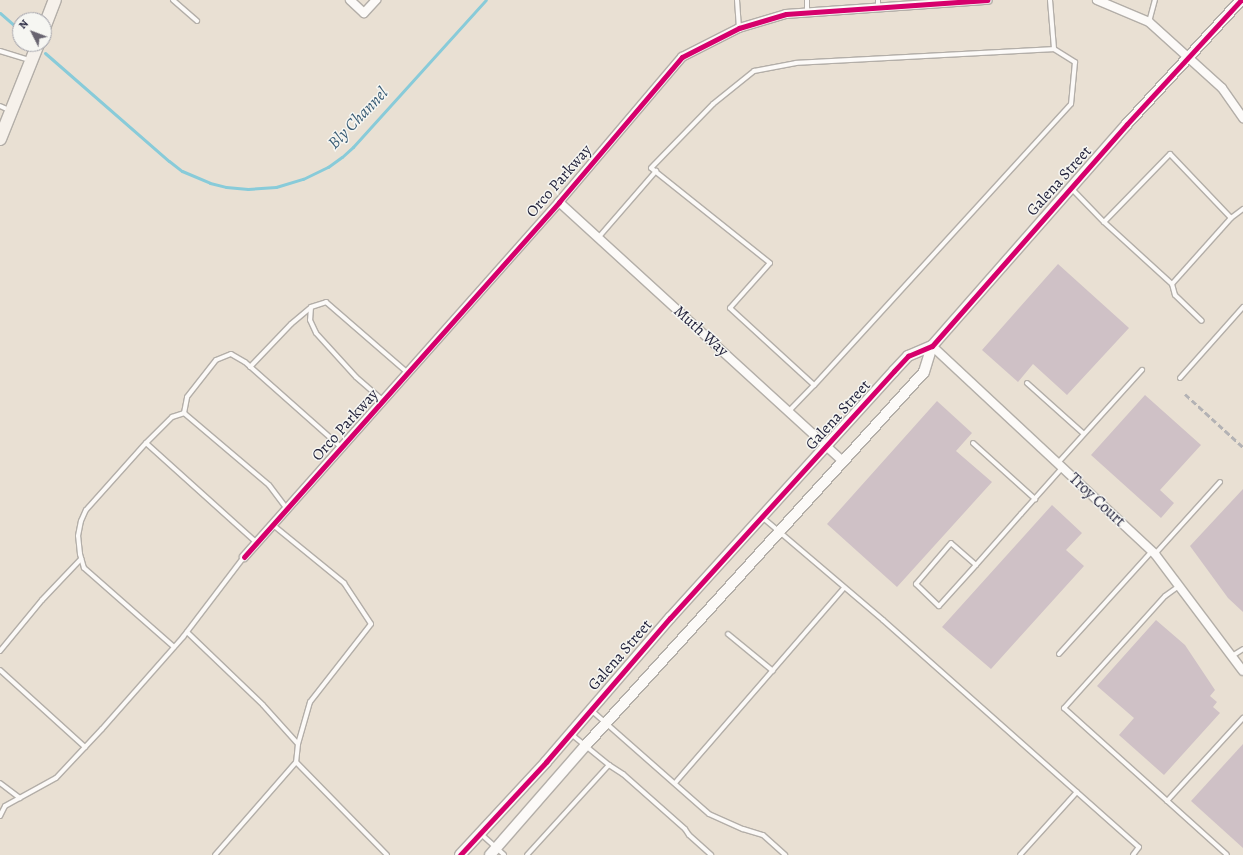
<!DOCTYPE html>
<html>
<head>
<meta charset="utf-8">
<style>
	body { margin:0 }
	#map { position:relative; width:1243px; height:855px; overflow:hidden; background:#e9e0d3; font-family:Alegreya,serif }
	div>[style] { position:absolute }
	.stream>* { height:3px; margin:-1.5px; padding:0 1.5px; transform-origin:1.5px; border-radius:1.5px; background:#88cbd9 }
	.building>* { inset:0; background:#cfc1c6 }
	.roads { filter:drop-shadow(1px 0 #b3aea8) drop-shadow(-1px 0 #b3aea8) drop-shadow(0 1px #b3aea8) drop-shadow(0 -1px #b3aea8) }
	.service>* { height:4px; margin:-2px; padding:0 2px; transform-origin:2px; border-radius:2px; background:#fcfaf8 }
	.minor>* { height:8px; margin:-4px; padding:0 4px; transform-origin:4px; border-radius:4px; background:#fcfaf8 }
	.tertiary>* { height:10px; margin:-5px; padding:0 5px; transform-origin:5px; border-radius:5px; background:#fcfaf8 }
	.secondary>* { height:12px; margin:-6px; padding:0 6px; transform-origin:6px; border-radius:6px; background:#f6f1eb }
	.rail>* { height:3px; margin-top:-1.5px; transform-origin:0; background:repeating-linear-gradient(90deg,#b3b2b4 0 6px,transparent 0 9px) }
	.cycleway>* { height:5px; margin:-2.5px; padding:0 2.5px; transform-origin:2.5px; border-radius:2.5px; background:#d6006c }
	span { translate:-50% -50%; white-space:nowrap; text-align:center; line-height:1.15; -webkit-text-stroke:3px #f6f6f2; paint-order:stroke }
	.street-label { font-size:16px; color:#22223b }
	.water-label { font-size:17px; color:#375a73; font-style:italic }
	.north { position:absolute; left:12px; top:12px; width:40px; height:40px; box-sizing:border-box; background:#f6f6f2; border:1px solid #a1a1a9; border-radius:50%; rotate:312deg; font-size:11px; font-weight:700; line-height:16px; text-align:center; color:#22223b }
	.north::after { content:''; display:block; margin:auto; width:14px; height:18px; background:#686470; clip-path:polygon(50% 0,100% 100%,50% 72%,0 100%) }
</style>
</head>
<body>
<div id="map">
	<div class="stream">
		<div style="left:0;top:13px;width:20px;rotate:41deg"></div>
		<div style="left:45px;top:53px;width:164px;rotate:41.1deg"></div>
		<div style="left:169px;top:161px;width:16px;rotate:38deg"></div>
		<div style="left:182px;top:171px;width:30px;rotate:23deg"></div>
		<div style="left:210px;top:183px;width:16px;rotate:14deg"></div>
		<div style="left:226px;top:187px;width:22px;rotate:5deg"></div>
		<div style="left:248px;top:189px;width:28px;rotate:-4deg"></div>
		<div style="left:276px;top:187px;width:28px;rotate:-17deg"></div>
		<div style="left:303px;top:179px;width:28px;rotate:-26deg"></div>
		<div style="left:328px;top:167px;width:17px;rotate:-36deg"></div>
		<div style="left:342px;top:157px;width:15px;rotate:-42deg"></div>
		<div style="left:353px;top:147px;width:198px;rotate:-47.9deg"></div>
	</div>
	<div class="building">
		<div style="clip-path:polygon(1058px 264px,1129px 328px,1067px 395px,1033px 364px,1018px 382px,982px 350px)"></div>
		<div style="clip-path:polygon(1145px 395px,1201px 445px,1160px 490px,1174px 503px,1161px 518px,1091px 455px)"></div>
		<div style="clip-path:polygon(937px 401px,972px 433px,956px 451px,992px 482px,897px 587px,827px 524px)"></div>
		<div style="clip-path:polygon(1243px 489px,1243px 612px,1228px 598px,1190px 546px)"></div>
		<div style="clip-path:polygon(1052px 505px,1082px 533px,1066px 550px,1084px 566px,991px 669px,942px 627px)"></div>
		<div style="clip-path:polygon(1156px 620px,1185px 645px,1215px 690px,1210px 696px,1217px 702px,1213px 707px,1220px 713px,1164px 775px,1119px 735px,1134px 718px,1097px 686px)"></div>
		<div style="clip-path:polygon(1243px 744px,1243px 848px,1191px 801px)"></div>
	</div>
	<div class="roads">
		<div class="service">
			<div style="left:173px;top:0;width:32px;rotate:41deg"></div>
			<div style="left:737px;top:0;width:28px;rotate:86deg"></div>
			<div style="left:807px;top:0;width:11px;rotate:90deg"></div>
			<div style="left:878px;top:0;width:7px;rotate:90deg"></div>
			<div style="left:1050px;top:0;width:49px;rotate:85.3deg"></div>
			<div style="left:1149px;top:22px;width:23px;rotate:-75deg"></div>
			<div style="left:1054px;top:49px;width:25px;rotate:32deg"></div>
			<div style="left:1075px;top:62px;width:42px;rotate:95.4deg"></div>
			<div style="left:1071px;top:104px;width:381px;rotate:132.4deg"></div>
			<div style="left:814px;top:385px;width:114px;rotate:-137.5deg"></div>
			<div style="left:730px;top:308px;width:60px;rotate:-48.4deg"></div>
			<div style="left:770px;top:263px;width:152px;rotate:-141.4deg"></div>
			<div style="left:651px;top:168px;width:89px;rotate:-45.9deg"></div>
			<div style="left:713px;top:104px;width:53px;rotate:-38.8deg"></div>
			<div style="left:754px;top:71px;width:43px;rotate:-10.8deg"></div>
			<div style="left:796px;top:63px;width:258px;rotate:-3.1deg"></div>
			<div style="left:0;top:51px;width:31px;rotate:17deg"></div>
			<div style="left:0;top:106px;width:12px;rotate:24deg"></div>
			<div style="left:1072px;top:189px;width:46px;rotate:45.9deg"></div>
			<div style="left:1104px;top:222px;width:92px;rotate:42.4deg"></div>
			<div style="left:1172px;top:284px;width:89px;rotate:-48.2deg"></div>
			<div style="left:1231px;top:218px;width:15px;rotate:-37deg"></div>
			<div style="left:1104px;top:222px;width:95px;rotate:-45.9deg"></div>
			<div style="left:1170px;top:154px;width:88px;rotate:46.4deg"></div>
			<div style="left:598px;top:238px;width:89px;rotate:-49.1deg"></div>
			<div style="left:1172px;top:284px;width:11px;rotate:75deg"></div>
			<div style="left:1175px;top:295px;width:37px;rotate:44deg"></div>
			<div style="left:311px;top:307px;width:13px;rotate:94deg"></div>
			<div style="left:310px;top:320px;width:14px;rotate:65deg"></div>
			<div style="left:316px;top:333px;width:59px;rotate:47.7deg"></div>
			<div style="left:356px;top:377px;width:37px;rotate:41deg"></div>
			<div style="left:250px;top:367px;width:59px;rotate:-46.4deg"></div>
			<div style="left:291px;top:324px;width:26px;rotate:-40deg"></div>
			<div style="left:311px;top:307px;width:16px;rotate:-18deg"></div>
			<div style="left:326px;top:302px;width:108px;rotate:40.9deg"></div>
			<div style="left:1180px;top:378px;width:95px;rotate:-48.4deg"></div>
			<div style="left:1027px;top:383px;width:76px;rotate:41.8deg"></div>
			<div style="left:789px;top:411px;width:36px;rotate:-46deg"></div>
			<div style="left:184px;top:413px;width:16px;rotate:-79deg"></div>
			<div style="left:187px;top:397px;width:47px;rotate:-51.9deg"></div>
			<div style="left:216px;top:360px;width:16px;rotate:-22deg"></div>
			<div style="left:231px;top:354px;width:16px;rotate:30deg"></div>
			<div style="left:245px;top:362px;width:130px;rotate:41.6deg"></div>
			<div style="left:146px;top:443px;width:37px;rotate:-45deg"></div>
			<div style="left:172px;top:417px;width:13px;rotate:-18deg"></div>
			<div style="left:184px;top:413px;width:111px;rotate:40.3deg"></div>
			<div style="left:269px;top:485px;width:30px;rotate:53deg"></div>
			<div style="left:973px;top:443px;width:84px;rotate:42.1deg"></div>
			<div style="left:1057px;top:464px;width:127px;rotate:-47.9deg"></div>
			<div style="left:762px;top:517px;width:159px;rotate:40.4deg"></div>
			<div style="left:883px;top:620px;width:342px;rotate:41.6deg"></div>
			<div style="left:1139px;top:847px;width:10px;rotate:127deg"></div>
			<div style="left:273px;top:525px;width:92px;rotate:39.2deg"></div>
			<div style="left:344px;top:583px;width:49px;rotate:56.6deg"></div>
			<div style="left:371px;top:624px;width:99px;rotate:128deg"></div>
			<div style="left:310px;top:702px;width:44px;rotate:105.9deg"></div>
			<div style="left:1155px;top:554px;width:97px;rotate:-47.9deg"></div>
			<div style="left:976px;top:565px;width:33px;rotate:-139deg"></div>
			<div style="left:951px;top:543px;width:54px;rotate:130.5deg"></div>
			<div style="left:916px;top:584px;width:32px;rotate:44deg"></div>
			<div style="left:939px;top:606px;width:55px;rotate:-47.9deg"></div>
			<div style="left:976px;top:565px;width:68px;rotate:-48.6deg"></div>
			<div style="left:1021px;top:514px;width:62px;rotate:-48.3deg"></div>
			<div style="left:1179px;top:586px;width:17px;rotate:144deg"></div>
			<div style="left:1165px;top:596px;width:151px;rotate:132deg"></div>
			<div style="left:1064px;top:708px;width:219px;rotate:42deg"></div>
			<div style="left:187px;top:632px;width:105px;rotate:43.8deg"></div>
			<div style="left:263px;top:705px;width:52px;rotate:48.1deg"></div>
			<div style="left:298px;top:744px;width:18px;rotate:96deg"></div>
			<div style="left:728px;top:634px;width:58px;rotate:39.4deg"></div>
			<div style="left:174px;top:647px;width:120px;rotate:-138.7deg"></div>
			<div style="left:84px;top:568px;width:15px;rotate:-106deg"></div>
			<div style="left:80px;top:554px;width:18px;rotate:-96deg"></div>
			<div style="left:78px;top:536px;width:15px;rotate:-79deg"></div>
			<div style="left:81px;top:521px;width:12px;rotate:-66deg"></div>
			<div style="left:86px;top:510px;width:90px;rotate:-48.2deg"></div>
			<div style="left:146px;top:443px;width:149px;rotate:42deg"></div>
			<div style="left:0;top:651px;width:66px;rotate:-50.5deg"></div>
			<div style="left:42px;top:600px;width:57px;rotate:-46.4deg"></div>
			<div style="left:1059px;top:654px;width:139px;rotate:-47.9deg"></div>
			<div style="left:1232px;top:656px;width:13px;rotate:-32deg"></div>
			<div style="left:0;top:670px;width:115px;rotate:42.2deg"></div>
			<div style="left:591px;top:710px;width:157px;rotate:41.4deg"></div>
			<div style="left:709px;top:814px;width:37px;rotate:24deg"></div>
			<div style="left:743px;top:829px;width:21px;rotate:17deg"></div>
			<div style="left:763px;top:835px;width:30px;rotate:42deg"></div>
			<div style="left:609px;top:765px;width:17px;rotate:33deg"></div>
			<div style="left:623px;top:774px;width:83px;rotate:41.6deg"></div>
			<div style="left:685px;top:829px;width:7px;rotate:56deg"></div>
			<div style="left:689px;top:835px;width:30px;rotate:42deg"></div>
			<div style="left:0;top:783px;width:25px;rotate:37deg"></div>
			<div style="left:675px;top:783px;width:258px;rotate:-49.1deg"></div>
			<div style="left:1167px;top:801px;width:113px;rotate:-47.5deg"></div>
			<div style="left:0;top:816px;width:11px;rotate:-63deg"></div>
			<div style="left:5px;top:806px;width:58px;rotate:-28.8deg"></div>
			<div style="left:56px;top:778px;width:67px;rotate:-46.8deg"></div>
			<div style="left:102px;top:729px;width:123px;rotate:-48.6deg"></div>
			<div style="left:183px;top:637px;width:101px;rotate:-52.7deg"></div>
			<div style="left:481px;top:834px;width:31px;rotate:42deg"></div>
			<div style="left:215px;top:855px;width:123px;rotate:-48.9deg"></div>
			<div style="left:296px;top:762px;width:130px;rotate:45.6deg"></div>
			<div style="left:527px;top:855px;width:122px;rotate:-47.7deg"></div>
			<div style="left:609px;top:765px;width:49px;rotate:-140.8deg"></div>
			<div style="left:1020px;top:855px;width:85px;rotate:-47.9deg"></div>
		</div>
		<div class="minor">
			<div style="left:350px;top:0;width:19px;rotate:43deg"></div>
			<div style="left:364px;top:13px;width:18px;rotate:-47deg"></div>
			<div style="left:1097px;top:0;width:56px;rotate:22.9deg"></div>
			<div style="left:1149px;top:22px;width:98px;rotate:42.1deg"></div>
			<div style="left:1222px;top:88px;width:37px;rotate:55deg"></div>
			<div style="left:559px;top:202px;width:384px;rotate:42.4deg"></div>
			<div style="left:932px;top:346px;width:305px;rotate:43deg"></div>
			<div style="left:1155px;top:554px;width:146px;rotate:53.1deg"></div>
			<div style="left:244px;top:557px;width:475px;rotate:-48.4deg"></div>
			<div style="left:559px;top:202px;width:190px;rotate:-49.7deg"></div>
			<div style="left:682px;top:57px;width:64px;rotate:-27deg"></div>
			<div style="left:739px;top:28px;width:49px;rotate:-16.6deg"></div>
			<div style="left:786px;top:14px;width:202px;rotate:-4deg"></div>
		</div>
		<div class="tertiary">
			<div style="left:460px;top:855px;width:127px;rotate:-47.2deg"></div>
			<div style="left:546px;top:762px;width:190px;rotate:-49.3deg"></div>
			<div style="left:670px;top:618px;width:333px;rotate:-47.8deg"></div>
			<div style="left:894px;top:371px;width:21px;rotate:-47deg"></div>
			<div style="left:908px;top:356px;width:26px;rotate:-23deg"></div>
			<div style="left:932px;top:346px;width:295px;rotate:-48.7deg"></div>
			<div style="left:1127px;top:124px;width:168px;rotate:-47.4deg"></div>
			<div style="left:490px;top:855px;width:146px;rotate:-48.9deg"></div>
			<div style="left:586px;top:745px;width:503px;rotate:-47.82deg"></div>
			<div style="left:924px;top:372px;width:27px;rotate:-73deg"></div>
		</div>
		<div class="secondary">
			<div style="left:44px;top:28px;width:30px;rotate:-69deg"></div>
			<div style="left:0;top:139px;width:102px;rotate:-68.2deg"></div>
		</div>
	</div>
	<div class="rail">
		<div style="left:1185px;top:394px;width:79px;rotate:42.4deg"></div>
	</div>
	<div class="cycleway">
		<div style="left:244px;top:557px;width:475px;rotate:-48.4deg"></div>
		<div style="left:559px;top:202px;width:190px;rotate:-49.7deg"></div>
		<div style="left:682px;top:57px;width:64px;rotate:-27deg"></div>
		<div style="left:739px;top:28px;width:49px;rotate:-16.6deg"></div>
		<div style="left:786px;top:14px;width:202px;rotate:-4deg"></div>
		<div style="left:460px;top:855px;width:127px;rotate:-47.2deg"></div>
		<div style="left:546px;top:762px;width:190px;rotate:-49.3deg"></div>
		<div style="left:670px;top:618px;width:333px;rotate:-47.8deg"></div>
		<div style="left:894px;top:371px;width:21px;rotate:-47deg"></div>
		<div style="left:908px;top:356px;width:26px;rotate:-23deg"></div>
		<div style="left:932px;top:346px;width:295px;rotate:-48.7deg"></div>
		<div style="left:1127px;top:124px;width:168px;rotate:-47.4deg"></div>
	</div>
	<div class="street-label">
		<span style="left:559px;top:181px;rotate:-49deg">Orco Parkway</span>
		<span style="left:1059px;top:181px;rotate:-48deg">Galena Street</span>
		<span style="left:701px;top:331px;rotate:42deg">Muth Way</span>
		<span style="left:838px;top:415px;rotate:-48deg">Galena Street</span>
		<span style="left:345px;top:425px;rotate:-48deg">Orco Parkway</span>
		<span style="left:1097px;top:500px;rotate:43deg">Troy Court</span>
		<span style="left:620px;top:655px;rotate:-49deg">Galena Street</span>
	</div>
	<div class="water-label">
		<span style="left:358px;top:118px;rotate:-46deg">Bly Channel</span>
	</div>
	<div class="north">N</div>
</div>
</body>
</html>
